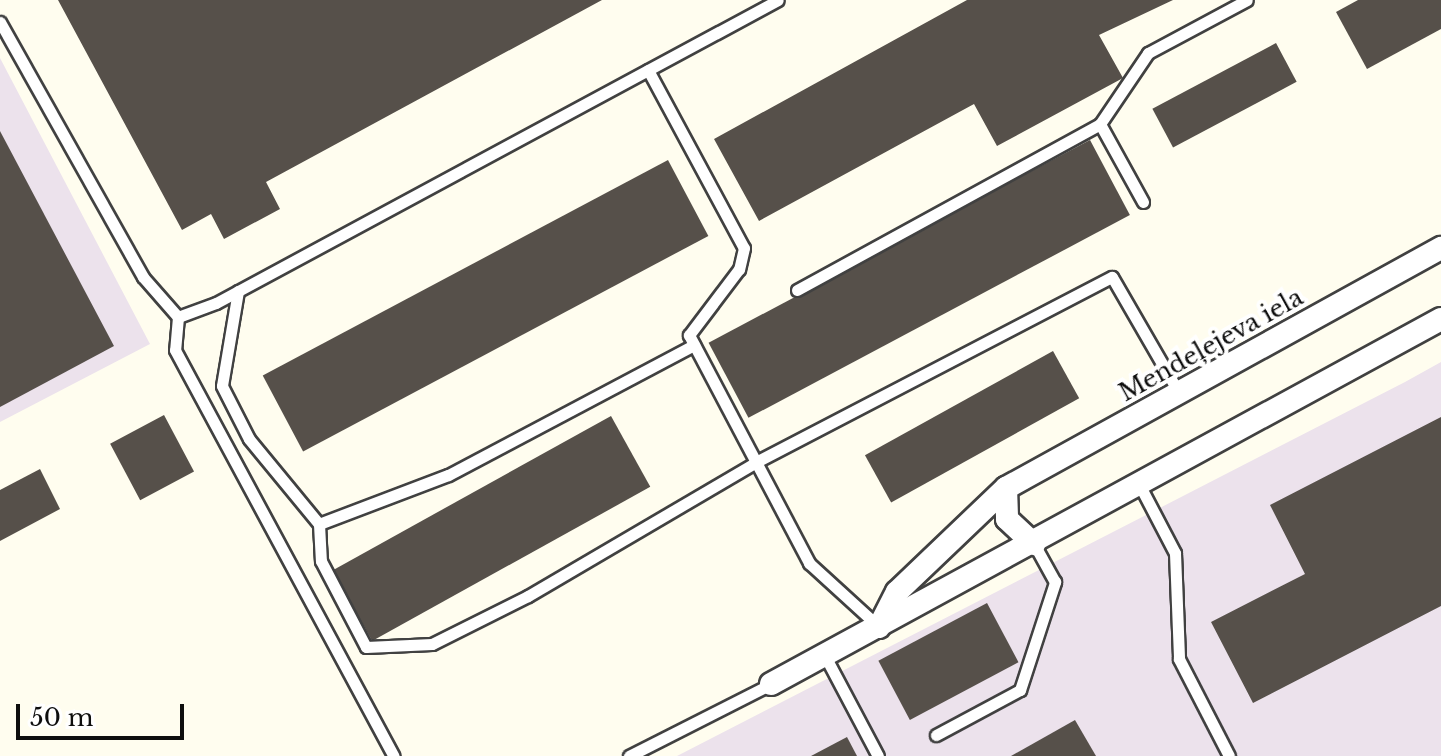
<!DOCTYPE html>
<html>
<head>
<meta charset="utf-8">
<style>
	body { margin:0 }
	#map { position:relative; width:1441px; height:756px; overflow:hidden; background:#fffdef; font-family:"Libre Baskerville",serif }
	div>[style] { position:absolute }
	.industrial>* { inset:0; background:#ece2ec }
	.building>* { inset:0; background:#56504a; transform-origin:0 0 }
	.roads { filter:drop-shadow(2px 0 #414141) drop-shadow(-2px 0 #414141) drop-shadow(0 2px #414141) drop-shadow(0 -2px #414141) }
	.service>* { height:11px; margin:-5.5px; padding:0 5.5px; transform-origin:5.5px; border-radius:5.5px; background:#fff }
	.minor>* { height:22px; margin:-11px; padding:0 11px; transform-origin:11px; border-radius:11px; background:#fff }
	span { translate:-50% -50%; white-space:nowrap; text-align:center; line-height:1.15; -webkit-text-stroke:8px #fff; paint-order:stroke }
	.street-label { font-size:24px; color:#0e0e0e }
	.scale { position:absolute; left:16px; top:704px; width:168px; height:36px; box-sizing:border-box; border:4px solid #0e0e0e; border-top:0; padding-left:10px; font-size:24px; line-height:28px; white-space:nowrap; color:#0e0e0e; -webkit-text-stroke:6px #fff; paint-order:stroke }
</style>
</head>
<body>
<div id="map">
	<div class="industrial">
		<div style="clip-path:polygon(0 58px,150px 344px,0 422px)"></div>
		<div style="clip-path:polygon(1441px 362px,1441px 756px,677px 756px,1405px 382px)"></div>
	</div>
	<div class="building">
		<div style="clip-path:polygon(58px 0,602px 0,266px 182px,280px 209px,224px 239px,211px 214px,182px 230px)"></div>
		<div style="clip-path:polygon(967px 0,1173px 0,1099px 35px,1123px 78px,997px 146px,974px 104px,759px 221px,714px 139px)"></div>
		<div style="clip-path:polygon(1358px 0,1441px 0,1441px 29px,1367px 69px,1336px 12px)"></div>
		<div style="left:1276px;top:43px;width:44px;height:140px;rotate:62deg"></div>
		<div style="clip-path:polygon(0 131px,114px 346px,0 407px)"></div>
		<div style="left:1090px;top:140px;width:85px;height:432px;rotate:62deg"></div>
		<div style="left:668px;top:160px;width:86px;height:459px;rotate:62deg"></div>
		<div style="left:1053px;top:351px;width:54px;height:215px;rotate:61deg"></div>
		<div style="left:164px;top:415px;width:64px;height:61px;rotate:62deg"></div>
		<div style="left:611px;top:416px;width:81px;height:318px;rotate:61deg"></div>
		<div style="clip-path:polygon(1441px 417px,1441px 606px,1253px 703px,1211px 622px,1305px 574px,1270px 505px)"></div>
		<div style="clip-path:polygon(40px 469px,60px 509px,0 541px,0 490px)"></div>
		<div style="left:987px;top:603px;width:67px;height:123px;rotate:62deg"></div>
		<div style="clip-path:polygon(1075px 720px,1096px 756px,1011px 756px)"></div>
		<div style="clip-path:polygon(847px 737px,857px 756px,811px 756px)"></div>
	</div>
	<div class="roads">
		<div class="service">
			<div style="left:0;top:22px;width:292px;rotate:60.7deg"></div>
			<div style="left:143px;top:277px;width:53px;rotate:48.8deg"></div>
			<div style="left:648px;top:70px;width:202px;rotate:61.7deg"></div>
			<div style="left:744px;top:248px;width:22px;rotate:103deg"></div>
			<div style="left:739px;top:269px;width:83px;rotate:127.1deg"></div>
			<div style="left:689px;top:335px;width:258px;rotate:62.2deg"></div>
			<div style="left:809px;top:563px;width:95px;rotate:42.4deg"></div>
			<div style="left:1100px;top:124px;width:89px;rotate:61.1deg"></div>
			<div style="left:797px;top:290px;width:345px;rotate:-28.7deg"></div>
			<div style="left:1100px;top:124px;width:86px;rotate:-55.9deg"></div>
			<div style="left:1148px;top:53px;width:112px;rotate:-28.2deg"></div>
			<div style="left:238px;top:291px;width:96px;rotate:99.6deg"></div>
			<div style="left:222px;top:386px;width:59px;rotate:63deg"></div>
			<div style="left:249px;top:439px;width:110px;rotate:50.5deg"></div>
			<div style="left:178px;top:317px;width:40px;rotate:-20.2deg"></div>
			<div style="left:216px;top:303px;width:638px;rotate:-28.33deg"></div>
			<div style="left:178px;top:317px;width:33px;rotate:95deg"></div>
			<div style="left:175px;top:350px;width:461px;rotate:61.7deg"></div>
			<div style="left:694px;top:345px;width:278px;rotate:152.1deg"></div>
			<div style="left:448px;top:475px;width:138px;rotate:159.2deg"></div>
			<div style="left:319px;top:524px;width:37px;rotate:87deg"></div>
			<div style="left:321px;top:561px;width:97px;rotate:62.4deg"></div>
			<div style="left:366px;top:647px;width:66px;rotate:-2.6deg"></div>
			<div style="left:432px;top:644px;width:107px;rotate:-26.6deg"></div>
			<div style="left:528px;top:596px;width:264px;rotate:-30.4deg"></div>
			<div style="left:756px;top:462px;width:401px;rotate:-27.5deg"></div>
			<div style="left:1112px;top:277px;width:134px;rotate:60deg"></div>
			<div style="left:1140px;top:486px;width:76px;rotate:62.4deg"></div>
			<div style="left:1175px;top:553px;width:106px;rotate:87.8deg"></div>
			<div style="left:1179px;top:659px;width:109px;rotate:62.7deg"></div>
			<div style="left:825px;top:656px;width:113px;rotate:62.1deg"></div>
			<div style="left:936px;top:735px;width:95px;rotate:-28.2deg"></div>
			<div style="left:1020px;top:690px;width:114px;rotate:-72deg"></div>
			<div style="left:1055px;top:582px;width:43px;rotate:-118.9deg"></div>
			<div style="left:629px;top:756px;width:159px;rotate:-26.9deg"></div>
		</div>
		<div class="minor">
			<div style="left:1006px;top:488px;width:31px;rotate:88deg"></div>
			<div style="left:1007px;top:519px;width:37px;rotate:43deg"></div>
			<div style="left:879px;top:627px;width:39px;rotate:-63deg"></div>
			<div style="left:897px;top:592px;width:151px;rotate:-43.7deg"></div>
			<div style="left:1006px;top:488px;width:497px;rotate:-28.9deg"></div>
			<div style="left:771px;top:684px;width:763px;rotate:-28.58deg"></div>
		</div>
	</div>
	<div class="street-label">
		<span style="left:1211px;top:345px;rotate:-29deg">Mendeļejeva iela</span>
	</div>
	<div class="scale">50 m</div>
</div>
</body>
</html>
